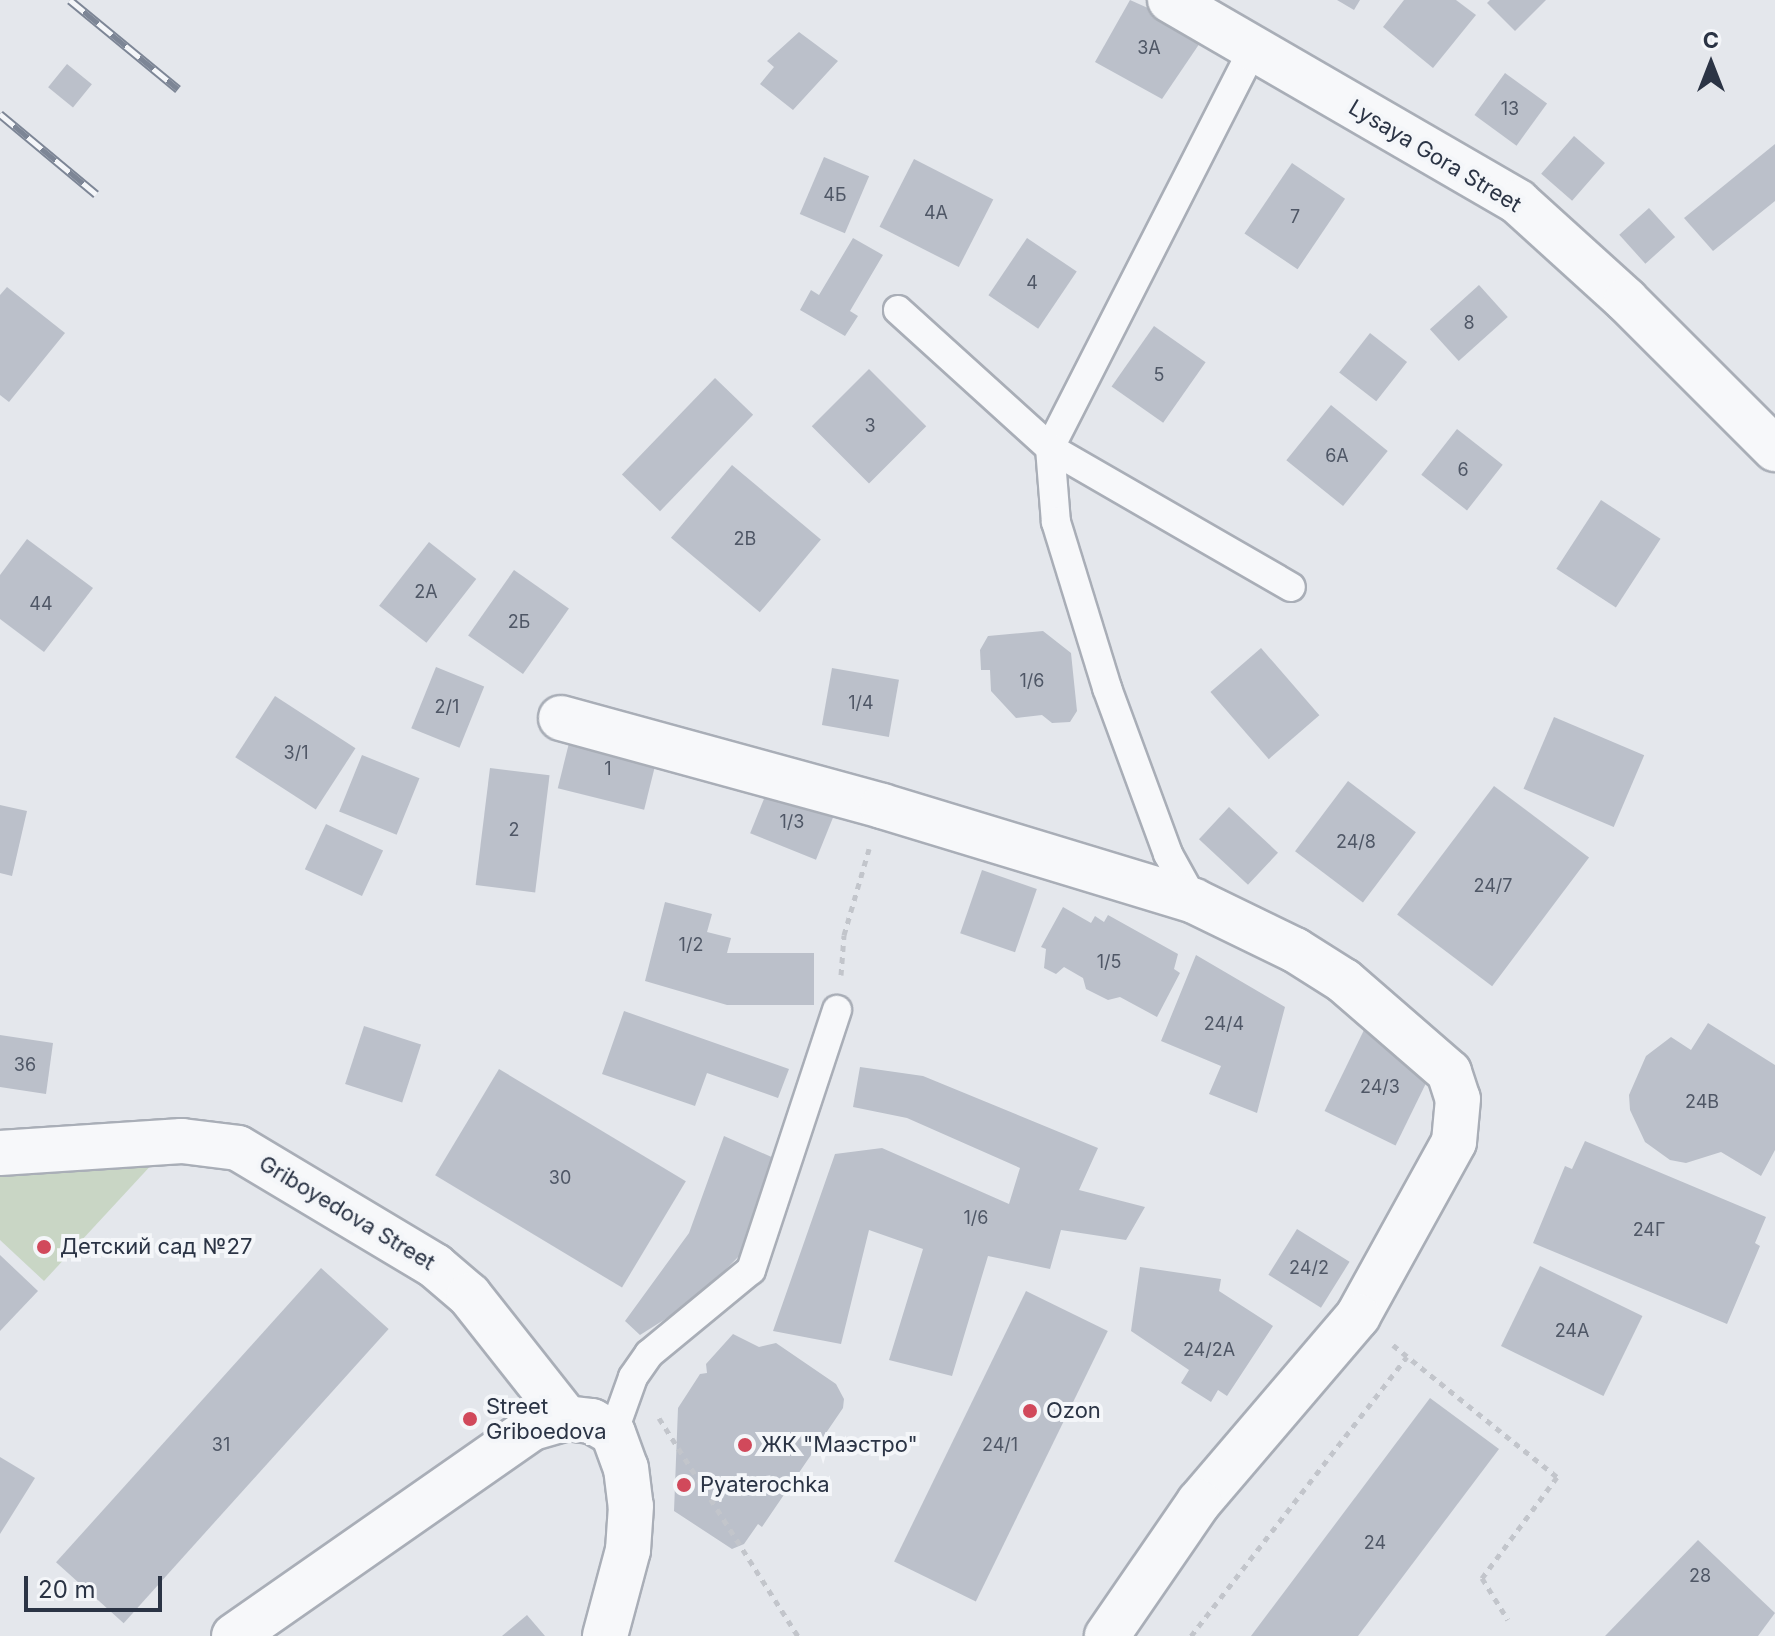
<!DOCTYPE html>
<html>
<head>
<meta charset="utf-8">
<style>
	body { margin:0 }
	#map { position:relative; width:1775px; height:1636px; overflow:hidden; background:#e4e7ec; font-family:Inter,sans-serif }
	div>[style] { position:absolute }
	.green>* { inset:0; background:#c9d6c5 }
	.building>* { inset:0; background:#bbc0ca; transform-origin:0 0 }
	.path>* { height:5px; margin-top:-2.5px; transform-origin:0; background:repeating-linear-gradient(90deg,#c2c5cb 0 6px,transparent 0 12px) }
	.roads { filter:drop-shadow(2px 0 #a9aeb7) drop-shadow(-2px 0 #a9aeb7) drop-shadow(0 2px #a9aeb7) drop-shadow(0 -2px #a9aeb7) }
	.service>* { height:28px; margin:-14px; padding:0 14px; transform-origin:14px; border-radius:14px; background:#f7f8fa }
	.minor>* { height:44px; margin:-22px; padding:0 22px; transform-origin:22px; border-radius:22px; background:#f7f8fa }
	.tertiary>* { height:44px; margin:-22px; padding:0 22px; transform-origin:22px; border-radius:22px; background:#f7f8fa }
	.rail>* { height:9px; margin-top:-4.5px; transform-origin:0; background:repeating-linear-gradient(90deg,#f4f6f9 0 18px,#7d8696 0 36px); box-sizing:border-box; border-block:2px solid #7d8696 }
	.dots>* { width:22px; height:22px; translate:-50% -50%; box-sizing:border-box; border:4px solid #f4f6f9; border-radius:50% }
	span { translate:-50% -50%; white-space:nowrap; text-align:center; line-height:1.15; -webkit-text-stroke:8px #f4f6f9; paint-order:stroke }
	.number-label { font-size:18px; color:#4f5766 }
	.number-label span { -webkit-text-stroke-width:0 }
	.street-label { font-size:22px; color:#2b3445 }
	.poi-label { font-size:22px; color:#2b3445 }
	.left { translate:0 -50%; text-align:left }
	.north { position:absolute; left:1671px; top:24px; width:80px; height:80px; -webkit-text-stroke:6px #f4f6f9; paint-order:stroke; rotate:0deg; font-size:22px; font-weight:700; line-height:32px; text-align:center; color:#2b3445 }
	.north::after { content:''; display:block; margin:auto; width:28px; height:36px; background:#2b3445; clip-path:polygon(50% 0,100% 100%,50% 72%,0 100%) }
	.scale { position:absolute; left:24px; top:1576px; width:138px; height:36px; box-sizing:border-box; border:4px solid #2b3445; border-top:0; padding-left:10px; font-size:24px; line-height:28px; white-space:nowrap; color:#2b3445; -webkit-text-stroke:6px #f4f6f9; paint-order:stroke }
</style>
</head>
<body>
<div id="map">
	<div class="green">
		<div style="clip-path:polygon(155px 1161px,44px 1281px,0 1240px,0 1166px)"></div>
	</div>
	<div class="building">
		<div style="clip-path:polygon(1130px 0,1206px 34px,1162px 99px,1095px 62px)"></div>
		<div style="clip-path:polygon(1337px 0,1360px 0,1354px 10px)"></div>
		<div style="clip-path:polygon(1404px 0,1456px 0,1476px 15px,1433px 68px,1383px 27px)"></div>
		<div style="clip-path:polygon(1490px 0,1546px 0,1515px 31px,1487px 3px)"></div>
		<div style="clip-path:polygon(799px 32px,838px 61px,793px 110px,760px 84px,774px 67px,767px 61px)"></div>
		<div style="left:67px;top:64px;width:32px;height:30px;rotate:39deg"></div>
		<div style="left:1505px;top:73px;width:52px;height:52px;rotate:36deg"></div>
		<div style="left:1574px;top:136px;width:41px;height:50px;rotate:41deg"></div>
		<div style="clip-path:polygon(1775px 144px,1775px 201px,1713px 251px,1684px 218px)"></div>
		<div style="left:824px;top:157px;width:49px;height:62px;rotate:23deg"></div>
		<div style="left:914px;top:159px;width:89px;height:76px;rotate:27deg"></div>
		<div style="left:1292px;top:163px;width:64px;height:85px;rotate:34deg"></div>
		<div style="left:1649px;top:208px;width:39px;height:40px;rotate:48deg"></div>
		<div style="clip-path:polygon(853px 238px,883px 255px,850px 311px,858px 316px,845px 336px,800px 310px,811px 290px,819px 295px)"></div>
		<div style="left:1027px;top:238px;width:60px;height:69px;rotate:34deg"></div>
		<div style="left:1479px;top:285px;width:43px;height:66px;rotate:48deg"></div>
		<div style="clip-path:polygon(7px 287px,65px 333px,9px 402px,0 395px,0 295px)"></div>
		<div style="left:1154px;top:326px;width:63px;height:74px;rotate:35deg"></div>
		<div style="left:1370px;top:333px;width:47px;height:50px;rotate:38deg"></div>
		<div style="left:869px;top:369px;width:81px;height:81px;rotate:45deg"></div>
		<div style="left:715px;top:378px;width:53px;height:134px;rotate:44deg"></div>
		<div style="left:1331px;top:405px;width:73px;height:71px;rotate:39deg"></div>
		<div style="left:1457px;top:429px;width:58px;height:58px;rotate:38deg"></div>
		<div style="left:732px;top:465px;width:116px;height:95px;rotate:40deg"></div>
		<div style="left:1601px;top:500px;width:71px;height:82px;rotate:33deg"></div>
		<div style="clip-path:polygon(27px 539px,93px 588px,44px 652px,0 619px,0 575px)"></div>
		<div style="left:429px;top:542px;width:60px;height:81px;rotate:38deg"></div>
		<div style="left:514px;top:570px;width:67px;height:80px;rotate:35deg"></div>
		<div style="clip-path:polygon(1043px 631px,1071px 653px,1077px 711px,1070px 722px,1052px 723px,1042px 715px,1016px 718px,991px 691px,990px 670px,981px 670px,980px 650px,988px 636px)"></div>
		<div style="left:1261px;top:648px;width:89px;height:67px;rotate:49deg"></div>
		<div style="left:436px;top:667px;width:52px;height:66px;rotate:22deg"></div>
		<div style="left:832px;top:668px;width:68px;height:58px;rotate:10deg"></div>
		<div style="left:275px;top:696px;width:96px;height:73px;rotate:33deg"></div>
		<div style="left:1554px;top:717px;width:98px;height:78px;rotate:23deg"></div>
		<div style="left:573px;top:727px;width:89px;height:63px;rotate:14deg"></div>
		<div style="left:362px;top:755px;width:62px;height:61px;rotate:22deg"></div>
		<div style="left:490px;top:768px;width:60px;height:118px;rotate:7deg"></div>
		<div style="left:1348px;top:781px;width:85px;height:88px;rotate:37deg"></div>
		<div style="left:770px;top:784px;width:71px;height:53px;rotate:22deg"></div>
		<div style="left:1494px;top:786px;width:119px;height:161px;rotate:37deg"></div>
		<div style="clip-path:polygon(0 805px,27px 811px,12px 876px,0 873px)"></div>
		<div style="left:1229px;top:807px;width:67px;height:44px;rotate:43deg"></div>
		<div style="left:326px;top:824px;width:63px;height:50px;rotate:25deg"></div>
		<div style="left:982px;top:870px;width:58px;height:67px;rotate:19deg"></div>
		<div style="clip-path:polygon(665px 902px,712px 914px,707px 932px,731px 938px,727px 953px,814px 953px,814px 1005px,727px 1005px,645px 981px)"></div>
		<div style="clip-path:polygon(1063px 907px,1091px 923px,1095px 916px,1104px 922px,1108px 915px,1178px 954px,1174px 969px,1180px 973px,1157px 1017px,1120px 997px,1108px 1000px,1086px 989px,1083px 978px,1064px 967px,1056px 974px,1044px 968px,1046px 949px,1041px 947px)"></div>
		<div style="clip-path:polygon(1196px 955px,1285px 1007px,1257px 1113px,1209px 1094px,1221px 1066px,1161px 1041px)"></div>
		<div style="clip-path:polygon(624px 1011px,789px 1069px,778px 1098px,707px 1073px,695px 1106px,602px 1074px)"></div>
		<div style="clip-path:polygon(1708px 1023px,1775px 1065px,1775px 1150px,1761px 1176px,1721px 1152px,1686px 1163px,1670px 1160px,1645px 1142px,1630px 1110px,1629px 1095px,1646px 1056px,1671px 1037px,1691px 1050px)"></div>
		<div style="left:364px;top:1026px;width:60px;height:61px;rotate:18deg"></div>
		<div style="left:1364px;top:1030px;width:79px;height:90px;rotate:26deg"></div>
		<div style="clip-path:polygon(0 1035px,53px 1043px,46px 1094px,0 1087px)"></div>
		<div style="clip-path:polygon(860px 1067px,923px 1076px,1098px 1148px,1079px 1190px,1145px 1207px,1126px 1240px,1061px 1230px,1050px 1269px,988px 1256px,952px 1376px,889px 1360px,923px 1249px,869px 1230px,841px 1344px,773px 1331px,835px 1154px,882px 1148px,1009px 1204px,1020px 1168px,907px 1118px,853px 1107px)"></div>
		<div style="left:499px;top:1069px;width:218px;height:124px;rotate:31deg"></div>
		<div style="clip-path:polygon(724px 1136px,776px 1159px,741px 1254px,697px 1299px,640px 1335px,625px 1321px,689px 1233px)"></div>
		<div style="clip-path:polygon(1585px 1141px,1766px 1217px,1755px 1243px,1760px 1246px,1727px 1324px,1533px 1243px,1565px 1166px,1572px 1169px)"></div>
		<div style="left:1297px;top:1229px;width:62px;height:54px;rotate:32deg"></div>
		<div style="clip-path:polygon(0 1255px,38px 1291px,0 1331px)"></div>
		<div style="left:1540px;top:1266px;width:114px;height:89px;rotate:26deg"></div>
		<div style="clip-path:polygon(1140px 1267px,1221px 1279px,1219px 1291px,1273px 1326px,1227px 1396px,1218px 1390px,1211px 1402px,1181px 1383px,1189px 1370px,1131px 1331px)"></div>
		<div style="left:321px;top:1268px;width:91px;height:396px;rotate:42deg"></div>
		<div style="left:1026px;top:1291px;width:91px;height:301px;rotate:26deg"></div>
		<div style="clip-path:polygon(733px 1334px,759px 1347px,776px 1343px,836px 1384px,844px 1399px,843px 1408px,762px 1527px,758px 1524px,744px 1544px,732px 1549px,674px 1511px,678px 1408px,700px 1374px,707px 1373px,706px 1364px)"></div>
		<div style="clip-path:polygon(1430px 1398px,1499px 1449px,1358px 1636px,1251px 1636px)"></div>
		<div style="clip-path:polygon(0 1457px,35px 1478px,0 1534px)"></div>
		<div style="clip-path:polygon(1698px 1540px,1775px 1613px,1758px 1636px,1605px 1636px)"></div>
		<div style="clip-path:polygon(527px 1615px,545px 1636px,502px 1636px)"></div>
	</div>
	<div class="path">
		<div style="left:841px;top:975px;width:40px;rotate:-85.7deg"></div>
		<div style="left:844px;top:935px;width:90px;rotate:-73.8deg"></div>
		<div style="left:1393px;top:1345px;width:211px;rotate:38.8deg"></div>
		<div style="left:1557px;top:1477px;width:126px;rotate:126.6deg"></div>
		<div style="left:1482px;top:1578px;width:49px;rotate:58.2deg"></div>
		<div style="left:659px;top:1418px;width:259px;rotate:57.5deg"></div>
		<div style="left:1191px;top:1636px;width:353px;rotate:-52.3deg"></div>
	</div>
	<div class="roads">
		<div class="service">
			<div style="left:1252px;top:51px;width:445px;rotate:117deg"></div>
			<div style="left:1050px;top:448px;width:278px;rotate:30deg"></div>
			<div style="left:898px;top:310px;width:205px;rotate:42.2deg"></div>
			<div style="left:1050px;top:448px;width:74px;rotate:85.4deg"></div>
			<div style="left:1056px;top:522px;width:174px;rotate:72.9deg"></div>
			<div style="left:1107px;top:688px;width:177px;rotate:69.8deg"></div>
			<div style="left:1168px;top:854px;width:54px;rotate:61deg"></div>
			<div style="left:613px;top:1433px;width:59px;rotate:-70.3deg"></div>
			<div style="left:633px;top:1377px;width:28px;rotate:-55deg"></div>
			<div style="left:649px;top:1354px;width:132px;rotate:-39.5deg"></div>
			<div style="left:751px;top:1270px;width:274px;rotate:-71.7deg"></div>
		</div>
		<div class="minor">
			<div style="left:1170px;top:0;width:402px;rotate:30.1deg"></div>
			<div style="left:1518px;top:202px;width:146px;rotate:42.2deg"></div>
			<div style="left:1626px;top:300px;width:211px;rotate:45deg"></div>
			<div style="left:561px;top:718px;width:333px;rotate:15.3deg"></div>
			<div style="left:882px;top:806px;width:326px;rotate:16.9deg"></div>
			<div style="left:1194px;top:901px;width:112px;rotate:25.9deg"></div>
			<div style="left:1295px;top:950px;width:58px;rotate:32.3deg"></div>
			<div style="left:1344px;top:981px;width:139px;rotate:40.9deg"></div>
			<div style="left:1449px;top:1072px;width:28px;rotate:72deg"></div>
			<div style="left:1458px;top:1099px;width:43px;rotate:95.3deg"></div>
			<div style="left:1454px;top:1142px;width:199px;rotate:118.9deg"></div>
			<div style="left:1358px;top:1316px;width:245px;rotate:130.5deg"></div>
			<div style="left:1199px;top:1502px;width:163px;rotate:124.5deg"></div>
			<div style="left:0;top:1153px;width:182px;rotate:-3.8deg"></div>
			<div style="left:182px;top:1141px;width:56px;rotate:7.1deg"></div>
			<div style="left:238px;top:1148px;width:230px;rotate:30.9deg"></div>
			<div style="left:435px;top:1266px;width:45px;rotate:40.5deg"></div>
			<div style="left:469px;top:1295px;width:157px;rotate:51.7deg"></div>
		</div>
		<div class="tertiary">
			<div style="left:234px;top:1636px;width:363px;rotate:-34.9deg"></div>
			<div style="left:532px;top:1428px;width:35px;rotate:-16deg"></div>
			<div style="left:566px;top:1418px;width:26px;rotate:7deg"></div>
			<div style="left:592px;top:1421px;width:24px;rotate:30deg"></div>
			<div style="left:613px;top:1433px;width:37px;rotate:70deg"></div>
			<div style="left:626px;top:1468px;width:38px;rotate:83deg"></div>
			<div style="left:631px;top:1506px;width:44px;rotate:93.9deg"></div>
			<div style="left:628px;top:1550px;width:89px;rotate:105deg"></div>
		</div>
	</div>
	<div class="rail">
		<div style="left:70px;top:0;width:140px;rotate:39.5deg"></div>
		<div style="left:0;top:114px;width:125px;rotate:39.8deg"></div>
	</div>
	<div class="dots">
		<div style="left:44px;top:1247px;background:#d1495b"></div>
		<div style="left:1030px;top:1411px;background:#d1495b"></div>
		<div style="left:470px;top:1419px;background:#d1495b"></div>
		<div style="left:745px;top:1445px;background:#d1495b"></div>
		<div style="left:684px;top:1485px;background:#d1495b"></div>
	</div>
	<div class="number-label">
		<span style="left:1149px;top:48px">3А</span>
		<span style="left:1510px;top:109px">13</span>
		<span style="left:835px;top:195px">4Б</span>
		<span style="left:936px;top:213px">4А</span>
		<span style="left:1295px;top:217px">7</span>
		<span style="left:1032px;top:283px">4</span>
		<span style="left:1469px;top:323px">8</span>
		<span style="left:1159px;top:375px">5</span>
		<span style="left:870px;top:426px">3</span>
		<span style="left:1337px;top:456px">6А</span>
		<span style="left:1463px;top:470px">6</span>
		<span style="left:745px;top:539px">2В</span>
		<span style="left:426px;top:592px">2А</span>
		<span style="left:41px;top:604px">44</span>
		<span style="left:519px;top:622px">2Б</span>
		<span style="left:1032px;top:681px">1/6</span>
		<span style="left:861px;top:703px">1/4</span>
		<span style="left:447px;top:707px">2/1</span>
		<span style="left:296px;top:753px">3/1</span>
		<span style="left:608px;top:769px">1</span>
		<span style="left:792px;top:822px">1/3</span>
		<span style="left:514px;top:830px">2</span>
		<span style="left:1356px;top:842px">24/8</span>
		<span style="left:1493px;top:886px">24/7</span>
		<span style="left:691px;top:945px">1/2</span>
		<span style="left:1109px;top:962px">1/5</span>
		<span style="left:1224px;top:1024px">24/4</span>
		<span style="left:25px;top:1065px">36</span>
		<span style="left:1380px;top:1087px">24/3</span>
		<span style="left:1702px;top:1102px">24В</span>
		<span style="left:560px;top:1178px">30</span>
		<span style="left:976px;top:1218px">1/6</span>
		<span style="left:1649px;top:1230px">24Г</span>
		<span style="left:1309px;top:1268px">24/2</span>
		<span style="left:1572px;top:1331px">24А</span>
		<span style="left:1209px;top:1350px">24/2А</span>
		<span style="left:221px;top:1445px">31</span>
		<span style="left:1000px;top:1445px">24/1</span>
		<span style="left:1375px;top:1543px">24</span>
		<span style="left:1700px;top:1576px">28</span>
	</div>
	<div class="street-label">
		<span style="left:1435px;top:156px;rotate:31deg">Lysaya Gora Street</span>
		<span style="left:347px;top:1213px;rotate:31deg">Griboyedova Street</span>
	</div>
	<div class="poi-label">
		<span class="left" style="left:60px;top:1247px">Детский сад №27</span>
		<span class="left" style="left:486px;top:1419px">Street<br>Griboedova</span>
		<span class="left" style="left:1046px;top:1411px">Ozon</span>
		<span class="left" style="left:761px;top:1445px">ЖК "Маэстро"</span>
		<span class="left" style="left:700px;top:1485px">Pyaterochka</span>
	</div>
	<div class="north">С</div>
	<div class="scale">20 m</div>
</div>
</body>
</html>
